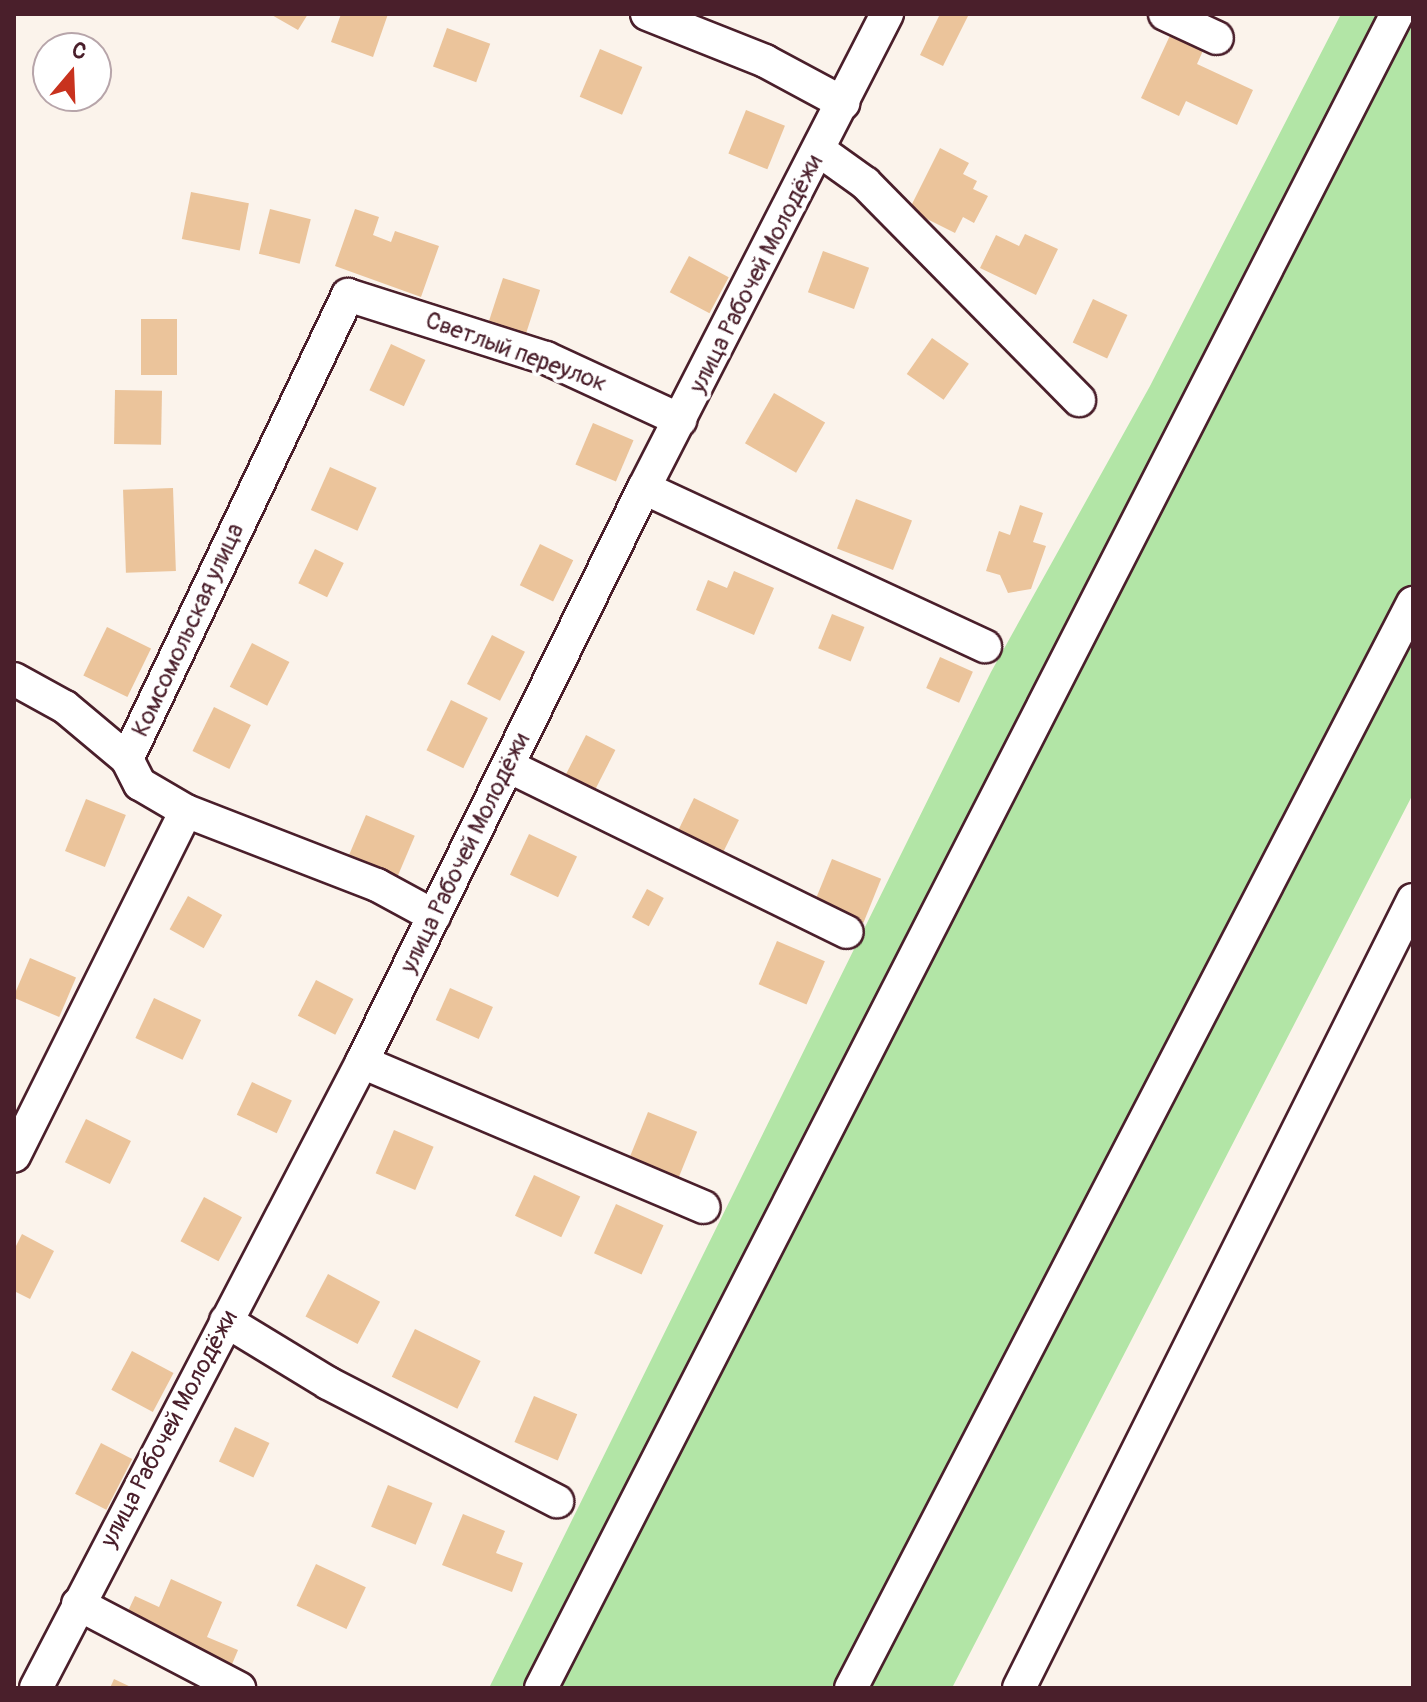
<!DOCTYPE html>
<html>
<head>
<meta charset="utf-8">
<style>
	body { margin:0 }
	#map { position:relative; width:1427px; height:1702px; overflow:hidden; background:#fbf3eb; font-family:Pangolin,sans-serif }
	div>[style] { position:absolute }
	.green>* { inset:0; background:#b2e5a6 }
	.building>* { inset:0; background:#ebc49b; transform-origin:0 0 }
	.roads { filter:drop-shadow(2px 0 #4a1f2b) drop-shadow(-2px 0 #4a1f2b) drop-shadow(0 2px #4a1f2b) drop-shadow(0 -2px #4a1f2b) }
	.minor>* { height:32px; margin:-16px; padding:0 16px; transform-origin:16px; border-radius:16px; background:#fff }
	span { translate:-50% -50%; white-space:nowrap; text-align:center; line-height:1.15; -webkit-text-stroke:8px #fff; paint-order:stroke }
	.street-label { font-size:24px; color:#4a1f2b }
	.frame { position:absolute; inset:0; border:16px solid #4a1f2b; pointer-events:none }
	.north { position:absolute; left:32px; top:32px; width:80px; height:80px; box-sizing:border-box; background:#fff; border:2px solid #b7a5aa; border-radius:50%; rotate:19deg; font-size:22px; font-weight:700; line-height:32px; text-align:center; color:#4a1f2b }
	.north::after { content:''; display:block; margin:auto; width:28px; height:36px; background:#c8321e; clip-path:polygon(50% 0,100% 100%,50% 72%,0 100%) }
</style>
</head>
<body>
<div id="map">
	<div class="green">
		<div style="clip-path:polygon(1341px 14px,1413px 14px,1413px 794px,952px 1688px,489px 1688px,991px 672px,1150px 386px)"></div>
	</div>
	<div class="building">
		<div style="clip-path:polygon(270px 14px,308px 14px,298px 30px)"></div>
		<div style="clip-path:polygon(341px 14px,388px 14px,373px 57px,331px 42px)"></div>
		<div style="clip-path:polygon(940px 14px,969px 14px,943px 66px,920px 55px)"></div>
		<div style="left:447px;top:28px;width:46px;height:41px;rotate:20deg"></div>
		<div style="clip-path:polygon(1173px 29px,1206px 44px,1197px 64px,1253px 90px,1237px 125px,1186px 101px,1179px 116px,1141px 98px)"></div>
		<div style="left:600px;top:49px;width:46px;height:52px;rotate:23deg"></div>
		<div style="left:746px;top:110px;width:42px;height:47px;rotate:22deg"></div>
		<div style="clip-path:polygon(940px 148px,969px 163px,963px 174px,977px 181px,973px 189px,988px 196px,974px 223px,963px 217px,955px 233px,909px 210px)"></div>
		<div style="left:191px;top:192px;width:59px;height:48px;rotate:11deg"></div>
		<div style="left:270px;top:209px;width:42px;height:46px;rotate:14deg"></div>
		<div style="clip-path:polygon(355px 209px,379px 217px,373px 235px,391px 242px,395px 231px,439px 246px,421px 297px,335px 266px)"></div>
		<div style="clip-path:polygon(1025px 234px,1058px 249px,1036px 295px,980px 268px,996px 235px,1019px 246px)"></div>
		<div style="left:823px;top:251px;width:49px;height:44px;rotate:20deg"></div>
		<div style="left:689px;top:256px;width:45px;height:41px;rotate:28deg"></div>
		<div style="left:503px;top:278px;width:39px;height:49px;rotate:18deg"></div>
		<div style="left:1093px;top:299px;width:38px;height:48px;rotate:25deg"></div>
		<div style="left:141px;top:319px;width:36px;height:56px"></div>
		<div style="left:932px;top:338px;width:45px;height:44px;rotate:35deg"></div>
		<div style="left:391px;top:344px;width:38px;height:51px;rotate:25deg"></div>
		<div style="left:115px;top:390px;width:47px;height:54px;rotate:1deg"></div>
		<div style="left:774px;top:393px;width:59px;height:58px;rotate:30deg"></div>
		<div style="left:593px;top:423px;width:44px;height:45px;rotate:23deg"></div>
		<div style="left:330px;top:467px;width:51px;height:47px;rotate:24deg"></div>
		<div style="left:173px;top:488px;width:83px;height:50px;rotate:88deg"></div>
		<div style="left:856px;top:499px;width:60px;height:53px;rotate:21deg"></div>
		<div style="clip-path:polygon(1020px 505px,1043px 513px,1033px 542px,1046px 546px,1031px 589px,1008px 593px,1000px 575px,986px 571px,999px 531px,1010px 535px)"></div>
		<div style="left:540px;top:544px;width:37px;height:46px;rotate:26deg"></div>
		<div style="left:315px;top:549px;width:32px;height:38px;rotate:26deg"></div>
		<div style="clip-path:polygon(734px 571px,774px 588px,754px 635px,696px 610px,708px 580px,727px 588px)"></div>
		<div style="left:832px;top:614px;width:35px;height:37px;rotate:22deg"></div>
		<div style="left:107px;top:627px;width:49px;height:54px;rotate:26deg"></div>
		<div style="left:492px;top:635px;width:37px;height:55px;rotate:27deg"></div>
		<div style="left:252px;top:643px;width:42px;height:49px;rotate:27deg"></div>
		<div style="left:940px;top:657px;width:36px;height:34px;rotate:24deg"></div>
		<div style="left:451px;top:700px;width:41px;height:56px;rotate:26deg"></div>
		<div style="left:214px;top:707px;width:41px;height:49px;rotate:26deg"></div>
		<div style="left:586px;top:735px;width:33px;height:54px;rotate:27deg"></div>
		<div style="left:694px;top:798px;width:50px;height:45px;rotate:26deg"></div>
		<div style="left:86px;top:799px;width:43px;height:56px;rotate:22deg"></div>
		<div style="left:366px;top:815px;width:53px;height:48px;rotate:23deg"></div>
		<div style="left:529px;top:834px;width:53px;height:45px;rotate:25deg"></div>
		<div style="left:832px;top:859px;width:53px;height:47px;rotate:22deg"></div>
		<div style="left:647px;top:889px;width:19px;height:32px;rotate:28deg"></div>
		<div style="left:188px;top:896px;width:39px;height:38px;rotate:29deg"></div>
		<div style="left:777px;top:941px;width:52px;height:47px;rotate:23deg"></div>
		<div style="left:30px;top:958px;width:50px;height:43px;rotate:23deg"></div>
		<div style="left:316px;top:980px;width:42px;height:40px;rotate:27deg"></div>
		<div style="left:450px;top:988px;width:47px;height:35px;rotate:24deg"></div>
		<div style="left:154px;top:998px;width:52px;height:44px;rotate:25deg"></div>
		<div style="left:252px;top:1082px;width:44px;height:36px;rotate:25deg"></div>
		<div style="left:648px;top:1112px;width:53px;height:52px;rotate:22deg"></div>
		<div style="left:86px;top:1119px;width:50px;height:48px;rotate:26deg"></div>
		<div style="left:394px;top:1130px;width:43px;height:47px;rotate:23deg"></div>
		<div style="left:534px;top:1175px;width:51px;height:45px;rotate:25deg"></div>
		<div style="left:204px;top:1197px;width:43px;height:50px;rotate:28deg"></div>
		<div style="left:616px;top:1204px;width:52px;height:54px;rotate:24deg"></div>
		<div style="clip-path:polygon(22px 1234px,54px 1251px,30px 1299px,14px 1291px,14px 1250px)"></div>
		<div style="left:328px;top:1274px;width:59px;height:48px;rotate:28deg"></div>
		<div style="left:415px;top:1329px;width:73px;height:53px;rotate:26deg"></div>
		<div style="left:132px;top:1351px;width:47px;height:44px;rotate:28deg"></div>
		<div style="left:534px;top:1396px;width:47px;height:50px;rotate:23deg"></div>
		<div style="left:235px;top:1427px;width:38px;height:38px;rotate:25deg"></div>
		<div style="left:101px;top:1443px;width:35px;height:57px;rotate:27deg"></div>
		<div style="left:388px;top:1485px;width:48px;height:45px;rotate:22deg"></div>
		<div style="clip-path:polygon(463px 1514px,505px 1531px,496px 1553px,523px 1563px,512px 1592px,442px 1565px)"></div>
		<div style="left:316px;top:1564px;width:55px;height:46px;rotate:25deg"></div>
		<div style="clip-path:polygon(171px 1579px,222px 1602px,207px 1637px,238px 1650px,230px 1669px,123px 1622px,135px 1596px,159px 1607px)"></div>
		<div style="clip-path:polygon(114px 1679px,133px 1688px,110px 1688px)"></div>
	</div>
	<div class="roads">
		<div class="minor">
			<div style="left:647px;top:14px;width:127px;rotate:21.7deg"></div>
			<div style="left:765px;top:61px;width:89px;rotate:28.3deg"></div>
			<div style="left:1165px;top:14px;width:57px;rotate:24.8deg"></div>
			<div style="left:819px;top:150px;width:57px;rotate:35.7deg"></div>
			<div style="left:865px;top:183px;width:305px;rotate:45.4deg"></div>
			<div style="left:644px;top:488px;width:376px;rotate:24.9deg"></div>
			<div style="left:14px;top:679px;width:58px;rotate:28.8deg"></div>
			<div style="left:65px;top:707px;width:81px;rotate:40deg"></div>
			<div style="left:127px;top:759px;width:28px;rotate:63deg"></div>
			<div style="left:140px;top:784px;width:53px;rotate:30.4deg"></div>
			<div style="left:186px;top:811px;width:385px;rotate:116.5deg"></div>
			<div style="left:127px;top:759px;width:514px;rotate:-64.53deg"></div>
			<div style="left:348px;top:295px;width:208px;rotate:17.7deg"></div>
			<div style="left:546px;top:358px;width:148px;rotate:24.8deg"></div>
			<div style="left:508px;top:766px;width:377px;rotate:26.1deg"></div>
			<div style="left:186px;top:811px;width:205px;rotate:21.2deg"></div>
			<div style="left:377px;top:885px;width:65px;rotate:28.5deg"></div>
			<div style="left:362px;top:1062px;width:371px;rotate:23deg"></div>
			<div style="left:226px;top:1321px;width:119px;rotate:31.3deg"></div>
			<div style="left:328px;top:1383px;width:258px;rotate:27.3deg"></div>
			<div style="left:78px;top:1604px;width:182px;rotate:27.6deg"></div>
			<div style="left:36px;top:1688px;width:706px;rotate:-62.49deg"></div>
			<div style="left:362px;top:1062px;width:640px;rotate:-63.84deg"></div>
			<div style="left:644px;top:488px;width:533px;rotate:-62.86deg"></div>
			<div style="left:541px;top:1688px;width:1880px;rotate:-62.92deg"></div>
			<div style="left:851px;top:1688px;width:1222px;rotate:-62.62deg"></div>
			<div style="left:1019px;top:1688px;width:881px;rotate:-63.43deg"></div>
		</div>
	</div>
	<div class="street-label">
		<span style="left:756px;top:274px;rotate:-63deg">улица Рабочей Молодёжи</span>
		<span style="left:516px;top:352px;rotate:20deg">Светлый переулок</span>
		<span style="left:188px;top:630px;rotate:-65deg">Комсомольская улица</span>
		<span style="left:465px;top:853px;rotate:-64deg">улица Рабочей Молодёжи</span>
		<span style="left:169px;top:1429px;rotate:-62deg">улица Рабочей Молодёжи</span>
	</div>
	<div class="frame"></div>
	<div class="north">С</div>
</div>
</body>
</html>
